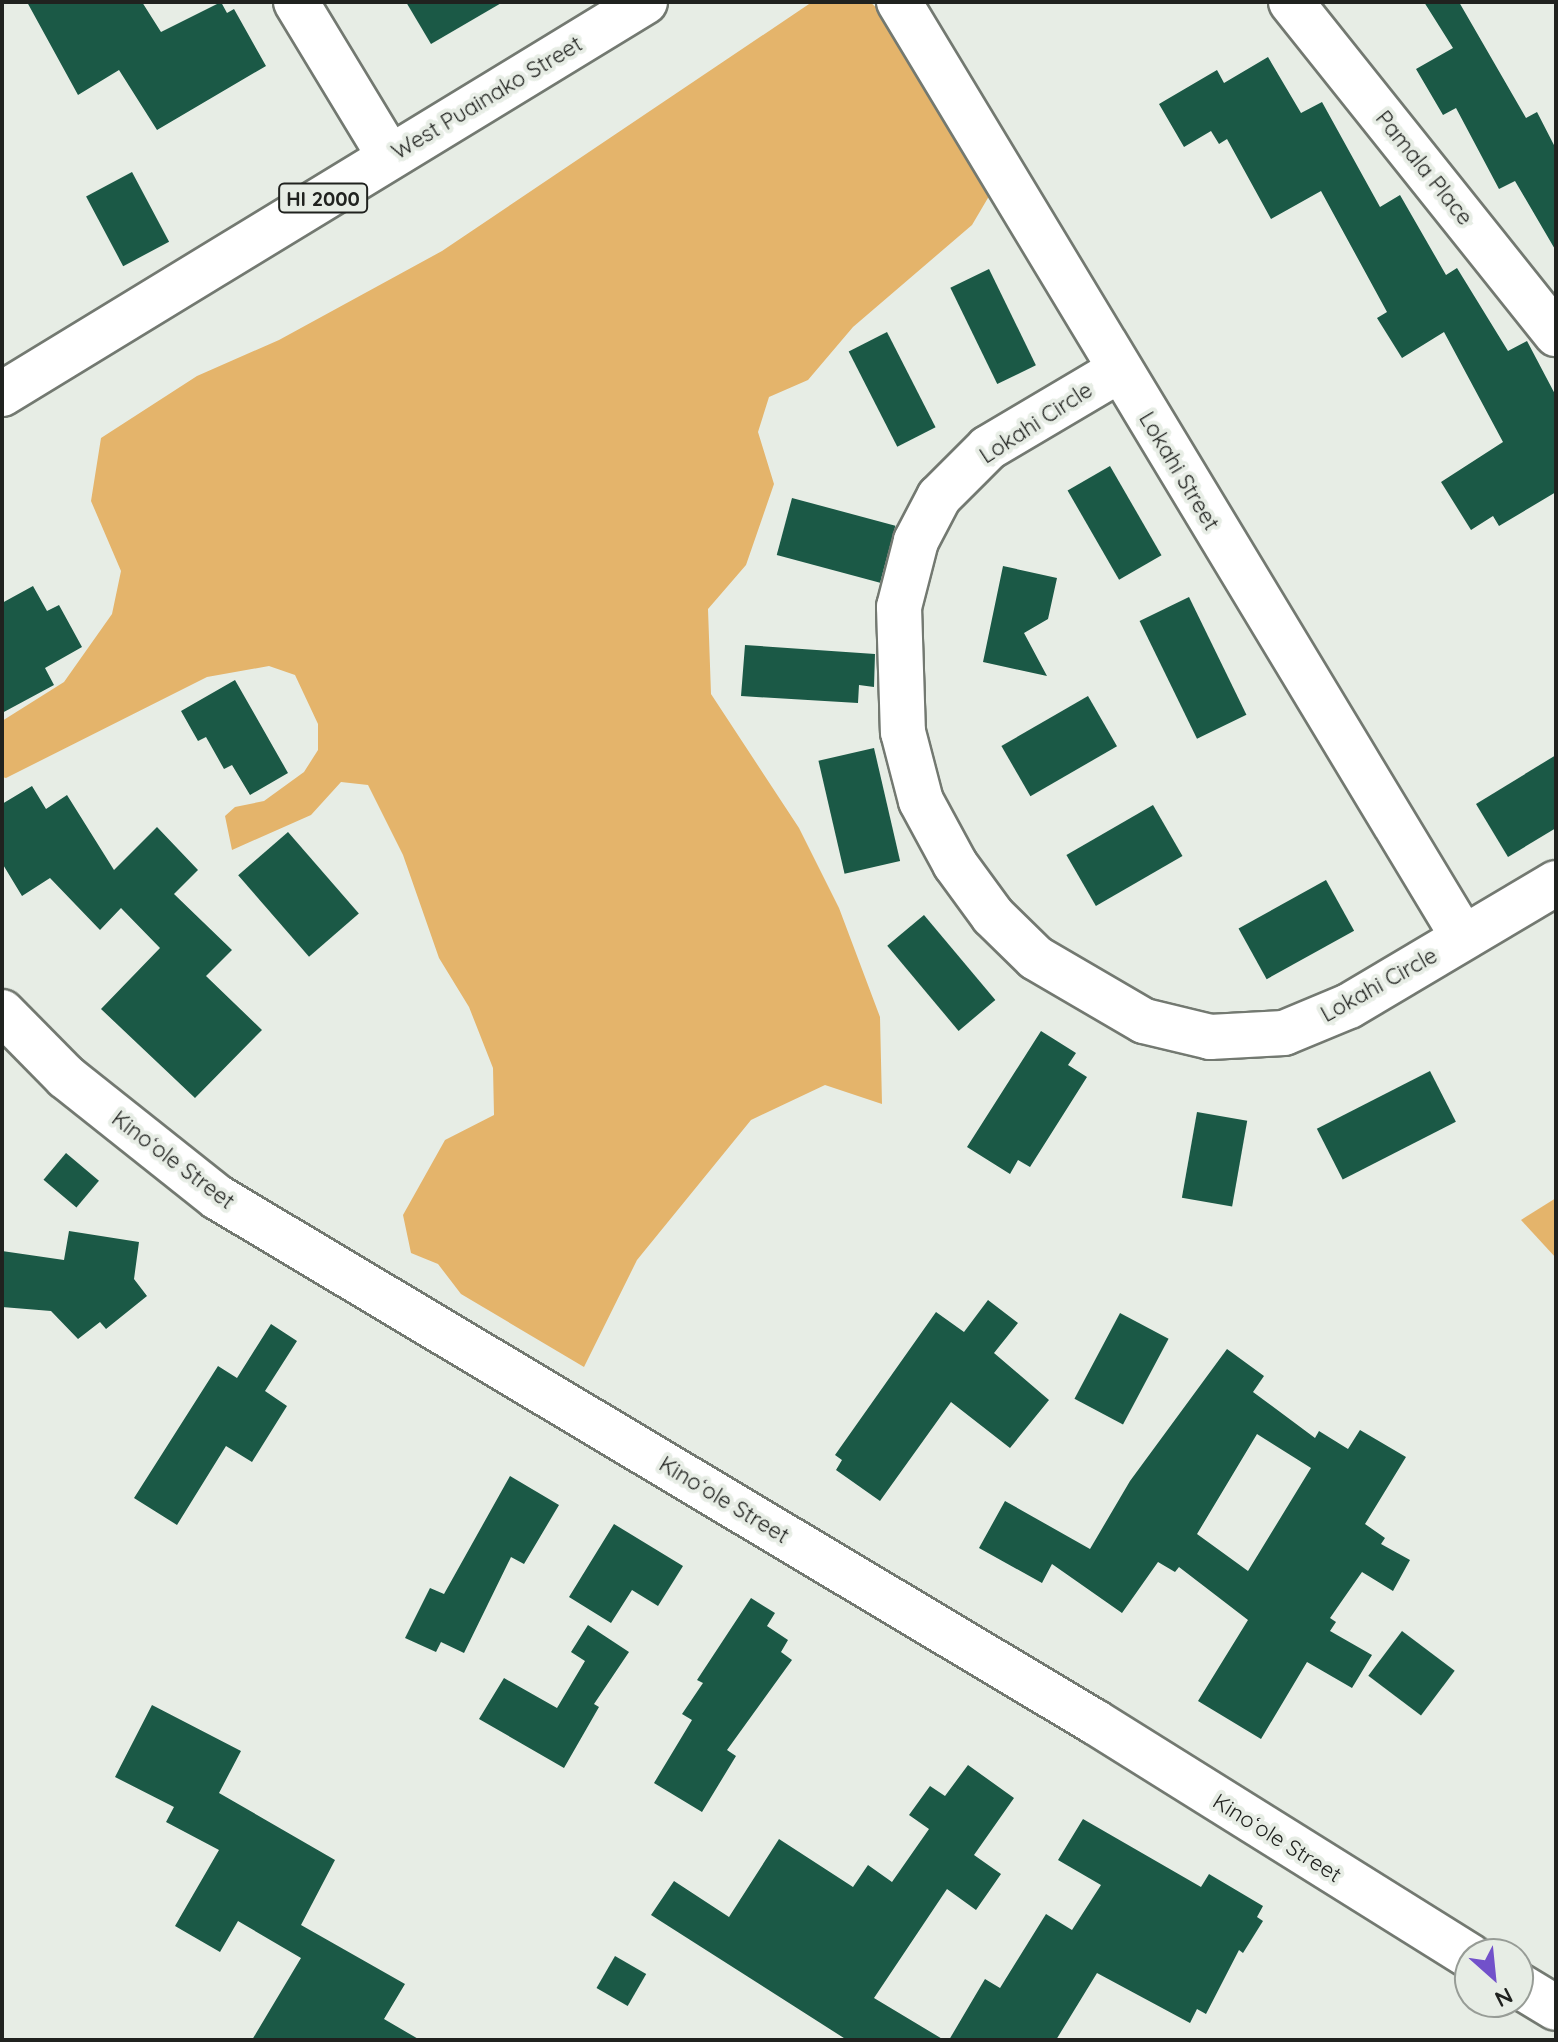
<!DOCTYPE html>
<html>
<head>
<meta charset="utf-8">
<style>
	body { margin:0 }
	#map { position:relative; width:1558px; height:2042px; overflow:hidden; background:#e7ede5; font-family:Quicksand,sans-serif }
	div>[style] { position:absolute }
	.green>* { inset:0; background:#e4b46b }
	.building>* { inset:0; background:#1b5946; transform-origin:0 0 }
	.roads { filter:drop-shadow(2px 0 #737971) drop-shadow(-2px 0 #737971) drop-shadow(0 2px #737971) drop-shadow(0 -2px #737971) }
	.minor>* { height:44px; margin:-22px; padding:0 22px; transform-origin:22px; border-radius:22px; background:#fff }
	.highway>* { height:44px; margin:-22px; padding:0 22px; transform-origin:22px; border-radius:22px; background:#fff }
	span { translate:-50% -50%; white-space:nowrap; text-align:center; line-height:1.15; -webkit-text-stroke:8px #e7ede5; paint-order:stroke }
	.shield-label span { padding:2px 6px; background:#e7ede5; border:2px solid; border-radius:6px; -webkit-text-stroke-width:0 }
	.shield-label { font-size:20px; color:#20221f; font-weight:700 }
	.street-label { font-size:22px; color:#20221f }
	.frame { position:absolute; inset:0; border:4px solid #20221f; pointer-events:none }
	.north { position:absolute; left:1454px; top:1938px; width:80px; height:80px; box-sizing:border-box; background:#e7ede5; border:2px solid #979c96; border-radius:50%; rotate:153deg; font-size:22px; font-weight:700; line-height:32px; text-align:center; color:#20221f }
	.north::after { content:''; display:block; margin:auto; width:28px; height:36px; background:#7251ca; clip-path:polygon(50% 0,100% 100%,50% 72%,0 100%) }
</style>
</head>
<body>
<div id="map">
	<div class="green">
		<div style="clip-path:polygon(812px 2px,870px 2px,878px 9px,995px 186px,972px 225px,853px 327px,808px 380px,769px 397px,758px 432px,774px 484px,746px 565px,708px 609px,711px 694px,799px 828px,839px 908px,880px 1017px,882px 1104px,825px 1085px,751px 1120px,637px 1260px,584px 1367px,461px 1294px,438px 1264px,411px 1253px,403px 1215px,445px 1140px,494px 1115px,493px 1068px,469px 1007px,439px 958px,403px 855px,368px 785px,341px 782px,311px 815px,232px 850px,225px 816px,235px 807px,264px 801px,304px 772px,318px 750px,318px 724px,295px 675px,269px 666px,207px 677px,6px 778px,2px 777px,2px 721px,64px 682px,112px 614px,121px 571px,91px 501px,101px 438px,197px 376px,279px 340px,442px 251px)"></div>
		<div style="clip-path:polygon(1556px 1198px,1556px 1258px,1521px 1220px)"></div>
	</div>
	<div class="building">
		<div style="clip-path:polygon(27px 2px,142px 2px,161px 32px,221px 2px,227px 13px,234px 9px,266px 66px,157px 130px,119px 70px,78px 95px)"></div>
		<div style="clip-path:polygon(406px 2px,503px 2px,431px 44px)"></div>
		<div style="clip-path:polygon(1424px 2px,1459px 2px,1526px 118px,1537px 112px,1556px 149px,1556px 251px,1515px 181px,1499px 189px,1456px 108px,1443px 115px,1416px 69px,1453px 48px)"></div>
		<div style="clip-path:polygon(1268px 57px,1301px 113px,1322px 102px,1380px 207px,1400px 195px,1446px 275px,1457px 268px,1508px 351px,1527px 341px,1556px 396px,1556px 492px,1499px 526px,1493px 516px,1471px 530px,1441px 482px,1503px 442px,1444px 332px,1402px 358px,1377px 318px,1387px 312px,1321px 191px,1271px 219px,1227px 139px,1219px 144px,1211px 131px,1184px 147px,1159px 104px,1217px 70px,1224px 83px)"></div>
		<div style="left:132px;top:172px;width:79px;height:52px;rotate:62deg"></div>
		<div style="left:989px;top:269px;width:107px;height:43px;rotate:64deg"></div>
		<div style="left:887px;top:332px;width:107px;height:43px;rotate:63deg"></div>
		<div style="left:1110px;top:466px;width:103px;height:49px;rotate:60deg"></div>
		<div style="left:792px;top:498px;width:107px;height:59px;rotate:15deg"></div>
		<div style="clip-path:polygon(1003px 566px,1057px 578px,1048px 619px,1024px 633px,1047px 676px,983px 662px)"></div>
		<div style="clip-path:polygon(33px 586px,47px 611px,59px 605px,82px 647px,45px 668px,54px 685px,2px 713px,2px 603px)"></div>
		<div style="left:1189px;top:597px;width:131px;height:55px;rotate:64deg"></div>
		<div style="clip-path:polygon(745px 645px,875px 654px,874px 687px,859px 685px,858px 703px,741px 696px)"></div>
		<div style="clip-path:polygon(235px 680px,288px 773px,250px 795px,232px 765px,224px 769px,206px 737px,198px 741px,181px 711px)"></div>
		<div style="left:1088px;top:696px;width:58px;height:100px;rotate:60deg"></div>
		<div style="left:874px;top:748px;width:116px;height:57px;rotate:77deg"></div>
		<div style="clip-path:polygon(1556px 755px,1556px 828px,1508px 857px,1476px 804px)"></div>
		<div style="clip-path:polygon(32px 786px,46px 809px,67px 795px,114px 870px,157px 827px,198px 870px,174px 894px,232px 950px,206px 976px,262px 1030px,195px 1098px,101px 1009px,160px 948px,121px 908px,100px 930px,50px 878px,22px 896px,2px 863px,2px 804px)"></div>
		<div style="left:1153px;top:805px;width:59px;height:100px;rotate:60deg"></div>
		<div style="left:288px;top:832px;width:108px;height:66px;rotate:49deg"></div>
		<div style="left:1326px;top:880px;width:58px;height:100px;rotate:61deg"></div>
		<div style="left:924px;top:915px;width:111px;height:48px;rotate:50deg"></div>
		<div style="clip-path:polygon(1041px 1031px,1076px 1053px,1068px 1065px,1087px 1077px,1030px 1167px,1018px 1160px,1010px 1174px,967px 1147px)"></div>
		<div style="left:1430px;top:1071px;width:57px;height:127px;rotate:63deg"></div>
		<div style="left:1197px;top:1112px;width:51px;height:87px;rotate:10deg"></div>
		<div style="left:66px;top:1153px;width:43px;height:35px;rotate:40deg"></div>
		<div style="clip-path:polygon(69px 1231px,139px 1242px,134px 1279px,147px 1296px,106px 1329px,100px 1322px,78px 1339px,51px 1311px,2px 1307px,2px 1251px,64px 1260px)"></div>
		<div style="clip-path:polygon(988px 1300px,1018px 1323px,994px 1353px,1049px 1400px,1010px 1448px,951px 1402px,880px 1501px,836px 1470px,842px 1460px,835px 1455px,936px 1312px,964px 1332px)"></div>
		<div style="left:1120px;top:1313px;width:55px;height:97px;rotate:28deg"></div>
		<div style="clip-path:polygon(271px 1324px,297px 1341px,265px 1391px,287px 1406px,252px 1462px,226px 1446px,177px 1525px,134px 1498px,218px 1366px,237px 1378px)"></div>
		<div style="clip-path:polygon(evenodd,1227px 1349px,1264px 1376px,1253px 1392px,1315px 1438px,1319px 1431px,1348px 1449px,1360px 1430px,1406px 1457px,1365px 1524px,1385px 1538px,1381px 1544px,1410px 1560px,1393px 1591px,1362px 1572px,1330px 1618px,1336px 1622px,1330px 1631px,1372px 1655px,1352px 1688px,1307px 1662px,1261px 1739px,1198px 1701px,1248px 1620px,1179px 1567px,1175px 1572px,1158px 1562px,1122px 1613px,1052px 1564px,1042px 1583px,979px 1548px,1005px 1501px,1090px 1549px,1130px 1481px,1227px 1349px,1257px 1434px,1311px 1468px,1248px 1571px,1197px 1534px,1257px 1434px)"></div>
		<div style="clip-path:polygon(510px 1476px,559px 1505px,524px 1564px,511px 1557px,464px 1653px,441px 1642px,436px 1652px,405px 1638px,430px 1588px,444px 1594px)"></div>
		<div style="clip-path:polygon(614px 1524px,683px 1566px,658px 1606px,632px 1590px,611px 1623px,569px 1597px)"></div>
		<div style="clip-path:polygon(751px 1598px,775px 1613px,767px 1626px,788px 1640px,781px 1652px,792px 1660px,727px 1750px,736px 1756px,702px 1812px,654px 1783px,692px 1720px,682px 1714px,703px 1683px,697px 1680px)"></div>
		<div style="clip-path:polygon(588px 1625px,629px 1652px,594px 1704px,599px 1707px,564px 1768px,479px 1719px,504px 1678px,557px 1708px,585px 1661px,571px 1652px)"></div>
		<div style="left:1402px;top:1631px;width:66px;height:56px;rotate:37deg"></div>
		<div style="clip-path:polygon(152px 1705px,241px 1751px,219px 1793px,335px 1860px,301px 1925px,405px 1984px,384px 2019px,420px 2040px,252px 2040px,301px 1958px,238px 1921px,220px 1952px,175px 1926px,219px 1850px,166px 1822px,174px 1807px,115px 1777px)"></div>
		<div style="clip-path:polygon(968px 1765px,1014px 1798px,974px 1855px,1001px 1874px,976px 1910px,947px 1889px,874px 1998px,944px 2040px,847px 2040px,651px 1915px,674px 1881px,729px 1917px,779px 1839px,853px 1887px,868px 1865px,892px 1882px,929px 1829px,909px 1815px,930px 1786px,945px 1796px)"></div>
		<div style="clip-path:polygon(1083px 1819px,1201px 1887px,1209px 1874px,1263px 1906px,1257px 1917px,1263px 1921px,1243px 1953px,1239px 1950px,1206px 2014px,1197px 2009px,1190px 2023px,1097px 1973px,1056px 2040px,949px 2040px,985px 1979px,1000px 1988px,1046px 1914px,1072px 1930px,1101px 1885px,1058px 1860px)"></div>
		<div style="left:615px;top:1956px;width:36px;height:37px;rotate:30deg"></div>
	</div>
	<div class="roads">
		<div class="minor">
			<div style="left:296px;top:2px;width:181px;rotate:58.8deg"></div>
			<div style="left:899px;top:2px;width:1092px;rotate:58.9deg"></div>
			<div style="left:1291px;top:2px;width:425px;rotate:51.4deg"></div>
			<div style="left:1118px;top:371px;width:151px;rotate:149.4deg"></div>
			<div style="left:988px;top:448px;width:69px;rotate:135deg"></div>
			<div style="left:939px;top:497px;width:50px;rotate:117.6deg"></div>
			<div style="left:916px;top:541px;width:68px;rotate:104.4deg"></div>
			<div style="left:899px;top:607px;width:125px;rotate:88.2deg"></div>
			<div style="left:903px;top:732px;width:71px;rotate:75.4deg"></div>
			<div style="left:921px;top:801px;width:72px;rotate:61.6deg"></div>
			<div style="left:955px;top:864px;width:64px;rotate:53.8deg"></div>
			<div style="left:993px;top:916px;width:60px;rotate:44.3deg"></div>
			<div style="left:1036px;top:958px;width:125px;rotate:30.3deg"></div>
			<div style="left:1144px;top:1021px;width:68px;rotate:13.6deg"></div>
			<div style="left:1210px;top:1037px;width:74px;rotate:-3.1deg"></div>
			<div style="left:1284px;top:1033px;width:70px;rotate:-22.6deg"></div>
			<div style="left:1349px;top:1006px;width:241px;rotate:-30.7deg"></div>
			<div style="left:2px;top:1012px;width:91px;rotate:45.4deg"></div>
			<div style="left:66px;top:1077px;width:193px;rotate:38.5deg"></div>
			<div style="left:217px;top:1197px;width:1023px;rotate:30.88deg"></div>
			<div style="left:1095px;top:1722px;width:442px;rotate:32deg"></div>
			<div style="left:1518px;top:1985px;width:44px;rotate:31.2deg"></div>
		</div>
		<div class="highway">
			<div style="left:2px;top:394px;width:753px;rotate:-31.37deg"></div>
		</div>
	</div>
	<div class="shield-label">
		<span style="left:323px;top:198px">HI 2000</span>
	</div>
	<div class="street-label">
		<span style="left:487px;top:98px;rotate:-31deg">West Puainako Street</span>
		<span style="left:1424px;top:168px;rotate:51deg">Pamala Place</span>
		<span style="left:1036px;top:423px;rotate:-33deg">Lokahi Circle</span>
		<span style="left:1179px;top:471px;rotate:59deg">Lokahi Street</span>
		<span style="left:1379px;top:985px;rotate:-29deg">Lokahi Circle</span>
		<span style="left:173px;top:1160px;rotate:37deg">Kinoʻole Street</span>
		<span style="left:724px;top:1500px;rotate:31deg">Kinoʻole Street</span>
		<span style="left:1277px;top:1838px;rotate:32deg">Kinoʻole Street</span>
	</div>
	<div class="frame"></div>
	<div class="north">N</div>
</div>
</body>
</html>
